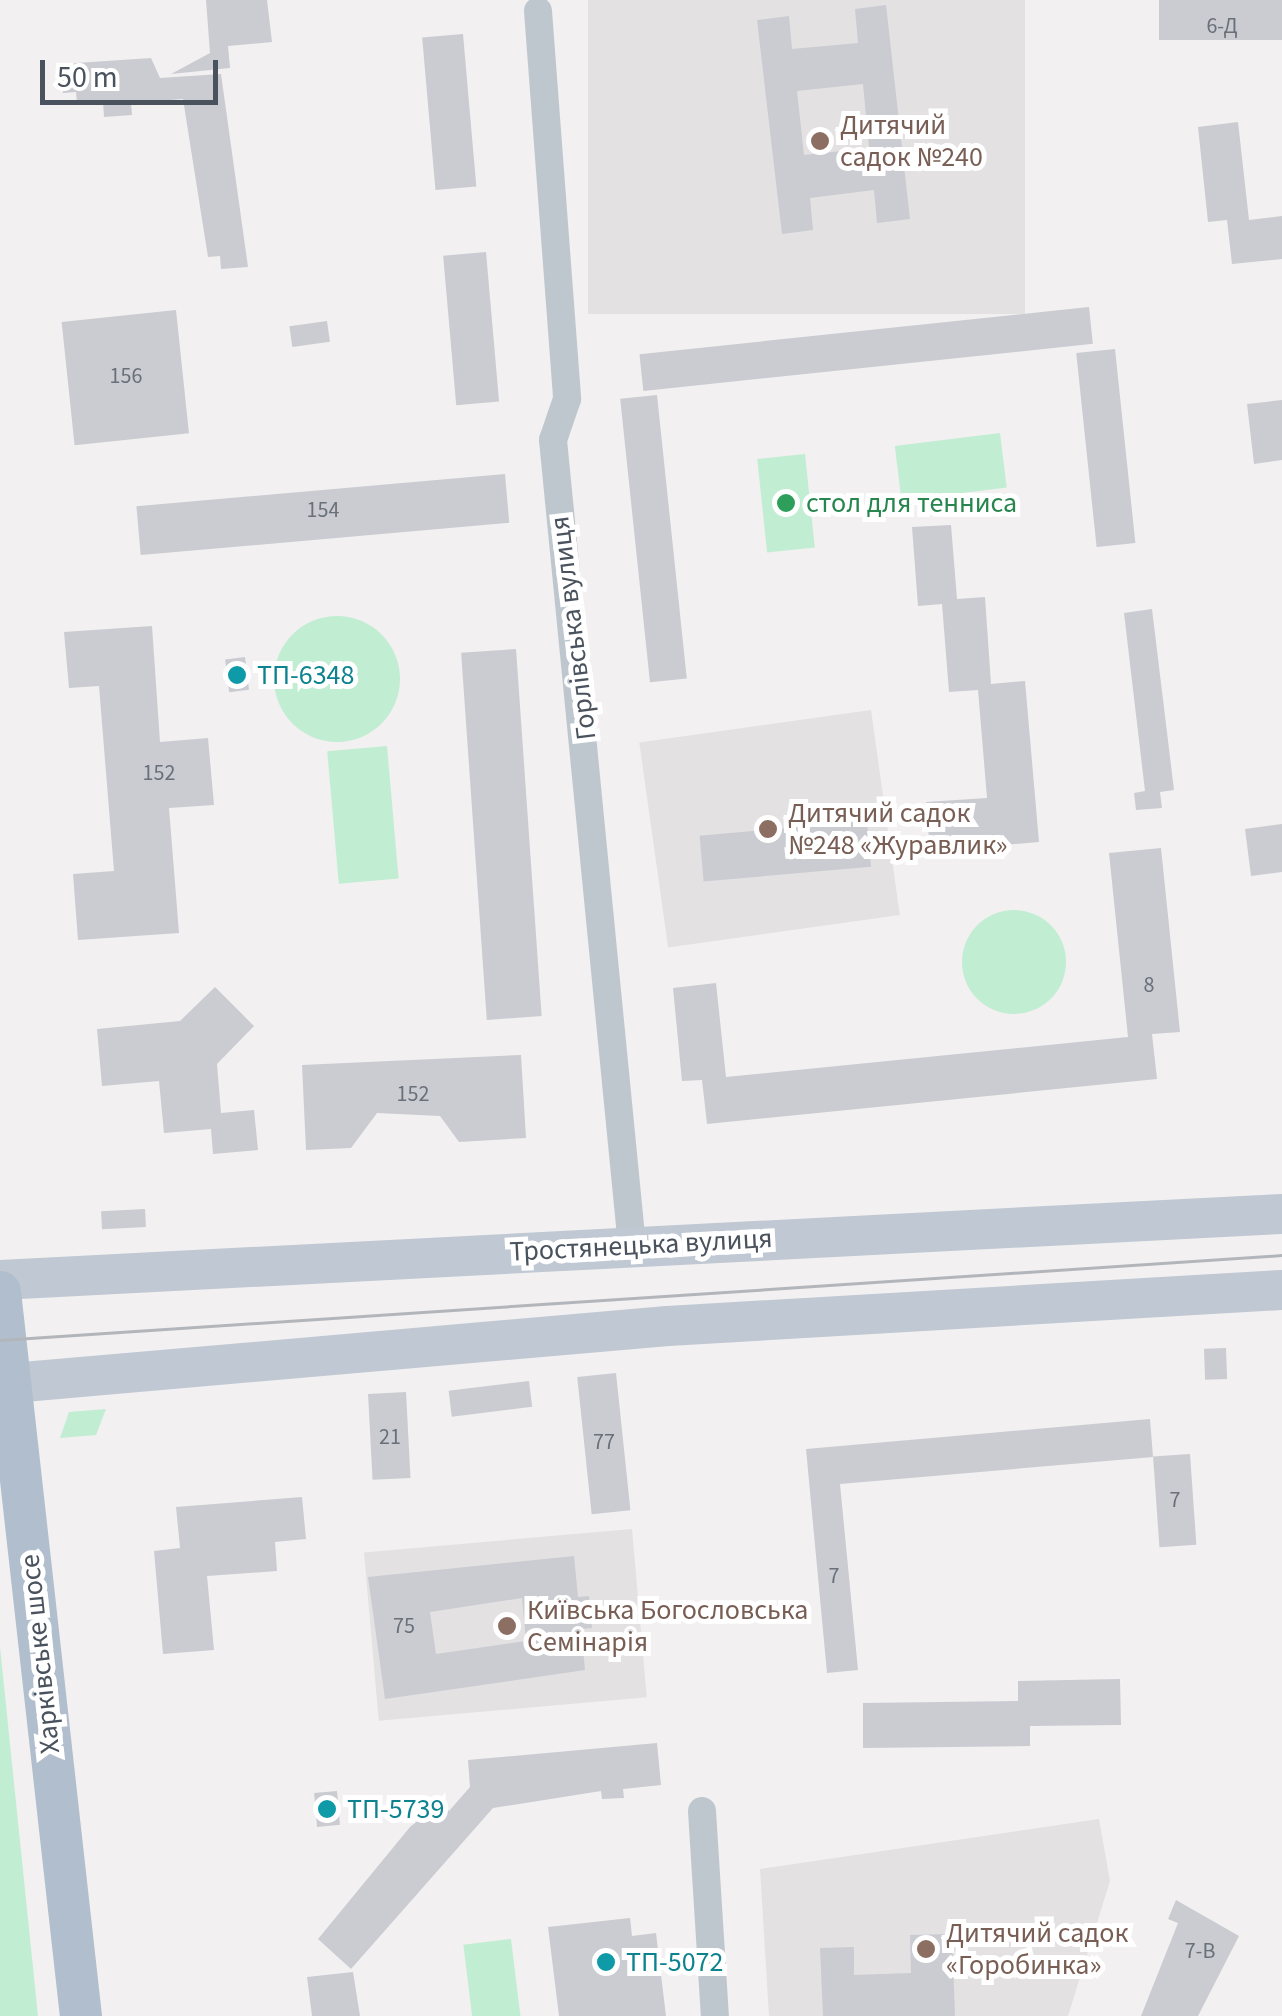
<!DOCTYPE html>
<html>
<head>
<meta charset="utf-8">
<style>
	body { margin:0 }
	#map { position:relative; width:1282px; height:2016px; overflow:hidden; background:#f2f0f0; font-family:"Source Sans 3",sans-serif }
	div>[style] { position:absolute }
	.education>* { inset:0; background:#e3e1e2; transform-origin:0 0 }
	.green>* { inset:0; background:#c1edd3; transform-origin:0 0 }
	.round { border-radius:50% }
	.building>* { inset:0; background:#caccd2; transform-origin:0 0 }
	.minor>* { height:28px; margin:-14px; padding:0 14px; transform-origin:14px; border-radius:14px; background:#bfc7ce }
	.secondary>* { height:40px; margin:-20px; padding:0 20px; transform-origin:20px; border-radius:20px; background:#bfc8d3 }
	.primary>* { height:42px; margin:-21px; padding:0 21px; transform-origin:21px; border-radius:21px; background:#b1becd }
	.tram>* { height:2.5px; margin:-1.25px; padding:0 1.25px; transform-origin:1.25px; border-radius:1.25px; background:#b2b5ba }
	.dots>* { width:28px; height:28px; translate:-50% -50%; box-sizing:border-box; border:5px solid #fff; border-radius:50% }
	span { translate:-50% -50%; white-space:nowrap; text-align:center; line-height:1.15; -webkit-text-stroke:10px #fff; paint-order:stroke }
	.number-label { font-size:22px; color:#69707a }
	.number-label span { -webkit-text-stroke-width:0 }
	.education-label { font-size:28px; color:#785e54 }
	.left { translate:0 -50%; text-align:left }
	.leisure-label { font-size:28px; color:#27864d }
	.street-label { font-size:28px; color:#49525d }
	.culture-label { font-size:28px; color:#0d838f }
	.scale { position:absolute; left:40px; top:60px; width:178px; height:45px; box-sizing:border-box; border:5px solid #49525d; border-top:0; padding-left:12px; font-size:30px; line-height:35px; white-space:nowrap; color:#49525d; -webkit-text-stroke:8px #fff; paint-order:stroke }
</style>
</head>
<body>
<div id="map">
	<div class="education">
		<div style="left:588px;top:0;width:437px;height:314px"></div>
		<div style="left:871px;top:710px;width:207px;height:234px;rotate:82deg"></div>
		<div style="left:632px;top:1529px;width:169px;height:269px;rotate:85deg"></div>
		<div style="clip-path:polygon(1099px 1819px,1110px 1881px,1068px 2016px,769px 2016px,760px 1869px)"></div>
	</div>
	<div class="green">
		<div style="left:1000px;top:433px;width:55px;height:106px;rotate:83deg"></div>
		<div style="left:805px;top:454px;width:94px;height:48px;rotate:84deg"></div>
		<div class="round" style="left:274px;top:616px;width:126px;height:126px"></div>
		<div style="left:387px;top:746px;width:133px;height:60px;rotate:85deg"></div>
		<div class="round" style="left:962px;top:910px;width:104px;height:104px"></div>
		<div style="clip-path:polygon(106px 1409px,96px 1435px,60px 1438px,69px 1412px)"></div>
		<div style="clip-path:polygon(0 1647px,38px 2016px,0 2016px)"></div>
		<div style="left:511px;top:1939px;width:78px;height:48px;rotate:83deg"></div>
	</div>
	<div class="building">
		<div style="clip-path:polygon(206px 0,267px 0,272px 42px,228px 46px,230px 68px,171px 74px,210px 53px)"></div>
		<div style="left:1282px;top:0;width:40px;height:123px;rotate:90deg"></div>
		<div style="clip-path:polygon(evenodd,886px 5px,910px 219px,877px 223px,874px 190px,810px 198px,813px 230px,782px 234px,757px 20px,789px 16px,792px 49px,858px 43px,855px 9px,886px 5px,863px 84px,869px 148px,804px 155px,797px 91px,863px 84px)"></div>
		<div style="left:463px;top:34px;width:153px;height:41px;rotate:85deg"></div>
		<div style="clip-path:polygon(151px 58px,160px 78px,221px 74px,248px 267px,221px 269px,220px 256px,208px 257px,183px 99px,131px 103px,132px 115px,104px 117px,103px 101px,77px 103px,76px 92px,63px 93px,61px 64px)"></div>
		<div style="clip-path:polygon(1238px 122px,1249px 220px,1282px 216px,1282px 259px,1232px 264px,1227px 220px,1208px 222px,1198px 127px)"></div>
		<div style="left:486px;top:252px;width:150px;height:43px;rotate:85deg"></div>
		<div style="left:1089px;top:307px;width:37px;height:452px;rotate:84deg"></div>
		<div style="left:176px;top:310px;width:124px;height:115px;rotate:84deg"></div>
		<div style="left:327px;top:321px;width:21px;height:38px;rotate:82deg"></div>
		<div style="left:1115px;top:349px;width:195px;height:39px;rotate:84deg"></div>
		<div style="left:657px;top:395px;width:285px;height:37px;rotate:84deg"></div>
		<div style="clip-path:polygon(1282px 400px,1282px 460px,1254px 464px,1247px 404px)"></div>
		<div style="left:505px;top:474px;width:49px;height:370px;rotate:85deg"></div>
		<div style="clip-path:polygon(951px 525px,957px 599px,985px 597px,991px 684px,1025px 681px,1039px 842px,930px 851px,926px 802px,987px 798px,978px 690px,949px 692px,942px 604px,918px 606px,912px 527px)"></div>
		<div style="clip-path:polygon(1152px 609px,1174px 790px,1160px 792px,1162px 808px,1136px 810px,1134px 793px,1145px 791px,1124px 613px)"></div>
		<div style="clip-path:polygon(152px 626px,160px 742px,208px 738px,214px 805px,169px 808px,179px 933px,78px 940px,73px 874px,114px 871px,99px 686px,69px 688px,64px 632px)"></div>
		<div style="left:516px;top:649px;width:368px;height:55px;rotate:86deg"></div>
		<div style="left:245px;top:657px;width:33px;height:20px;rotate:83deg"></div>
		<div style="left:867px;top:821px;width:46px;height:168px;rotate:85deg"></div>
		<div style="clip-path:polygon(1282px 824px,1282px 872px,1251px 876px,1245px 829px)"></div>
		<div style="clip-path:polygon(1161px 848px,1180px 1032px,1152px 1034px,1157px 1079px,707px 1124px,702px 1080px,682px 1081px,673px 988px,716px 983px,726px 1077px,1128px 1037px,1109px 853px)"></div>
		<div style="clip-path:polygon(215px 987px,254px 1026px,217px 1064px,221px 1113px,254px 1110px,258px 1150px,213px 1154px,211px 1129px,164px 1133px,159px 1081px,102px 1086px,97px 1029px,180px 1021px)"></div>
		<div style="clip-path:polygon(521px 1055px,526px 1138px,459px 1142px,440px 1116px,377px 1113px,351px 1148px,306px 1150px,302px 1065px)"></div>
		<div style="left:145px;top:1209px;width:18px;height:44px;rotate:87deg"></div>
		<div style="left:1226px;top:1348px;width:31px;height:22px;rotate:88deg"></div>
		<div style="left:616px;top:1373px;width:138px;height:39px;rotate:84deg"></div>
		<div style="left:529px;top:1381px;width:26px;height:81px;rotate:83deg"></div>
		<div style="left:406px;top:1392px;width:86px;height:38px;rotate:87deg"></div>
		<div style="clip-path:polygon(1150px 1419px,1153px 1457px,840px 1484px,858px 1670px,827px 1673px,806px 1449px)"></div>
		<div style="left:1190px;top:1454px;width:91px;height:37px;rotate:86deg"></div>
		<div style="clip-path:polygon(302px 1497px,306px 1539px,275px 1542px,277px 1571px,207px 1576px,214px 1650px,163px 1654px,154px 1551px,180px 1548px,176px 1507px)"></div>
		<div style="clip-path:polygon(evenodd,574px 1556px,578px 1597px,589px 1596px,590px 1613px,592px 1628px,581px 1629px,585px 1670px,385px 1699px,368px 1577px,574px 1556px,522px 1598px,526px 1641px,436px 1654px,430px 1612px,522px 1598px)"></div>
		<div style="clip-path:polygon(1120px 1679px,1121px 1725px,1030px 1726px,1030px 1746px,863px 1748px,863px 1703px,1018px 1701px,1018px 1681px)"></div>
		<div style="clip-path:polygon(657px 1743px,661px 1785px,623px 1789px,624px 1798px,602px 1799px,601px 1791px,493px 1808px,351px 1969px,318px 1939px,410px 1827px,440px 1803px,449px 1811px,470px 1787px,468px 1760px)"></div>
		<div style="left:337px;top:1791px;width:34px;height:23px;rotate:85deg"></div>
		<div style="clip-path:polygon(1176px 1900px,1239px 1936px,1198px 2016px,1141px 2016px,1178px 1923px,1168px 1919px)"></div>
		<div style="clip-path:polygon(630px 1918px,632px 1936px,656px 1933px,666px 2016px,559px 2016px,548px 1927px)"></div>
		<div style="clip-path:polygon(952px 1934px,955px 2016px,823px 2016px,820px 1948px,854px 1947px,854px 1975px,911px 1973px,910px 1935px)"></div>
		<div style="clip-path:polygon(353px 1972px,360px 2016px,312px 2016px,307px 1977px)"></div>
	</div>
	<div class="minor">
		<div style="left:538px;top:11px;width:389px;rotate:85.7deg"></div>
		<div style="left:567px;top:399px;width:43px;rotate:108.9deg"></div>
		<div style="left:553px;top:440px;width:810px;rotate:84.4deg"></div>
		<div style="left:702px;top:1811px;width:205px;rotate:86.4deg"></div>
	</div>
	<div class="secondary">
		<div style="left:0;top:1280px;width:1284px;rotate:-2.95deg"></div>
		<div style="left:12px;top:1383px;width:658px;rotate:-4.97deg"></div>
		<div style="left:668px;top:1326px;width:615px;rotate:-3.36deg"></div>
	</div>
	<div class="primary">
		<div style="left:0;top:1292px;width:729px;rotate:83.62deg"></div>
	</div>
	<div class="tram">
		<div style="left:0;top:1340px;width:1285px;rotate:-3.79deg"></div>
	</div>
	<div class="dots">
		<div style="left:820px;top:141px;background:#8d6e63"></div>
		<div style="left:786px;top:503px;background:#2e9e5b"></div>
		<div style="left:237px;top:675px;background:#0f9aa8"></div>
		<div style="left:768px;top:829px;background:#8d6e63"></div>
		<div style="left:507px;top:1626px;background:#8d6e63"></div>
		<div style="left:327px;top:1809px;background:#0f9aa8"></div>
		<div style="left:926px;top:1949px;background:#8d6e63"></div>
		<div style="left:606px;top:1962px;background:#0f9aa8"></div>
	</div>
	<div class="number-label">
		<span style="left:1222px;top:27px">6-Д</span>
		<span style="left:126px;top:377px">156</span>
		<span style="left:323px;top:511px">154</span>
		<span style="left:159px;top:774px">152</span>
		<span style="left:1149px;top:986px">8</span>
		<span style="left:413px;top:1095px">152</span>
		<span style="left:390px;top:1438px">21</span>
		<span style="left:604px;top:1443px">77</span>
		<span style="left:1175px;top:1501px">7</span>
		<span style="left:834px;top:1577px">7</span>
		<span style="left:404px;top:1627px">75</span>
		<span style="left:1200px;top:1952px">7-В</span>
	</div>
	<div class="education-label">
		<span class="left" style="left:840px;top:141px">Дитячий<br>садок №240</span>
		<span class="left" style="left:788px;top:829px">Дитячий садок<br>№248 «Журавлик»</span>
		<span class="left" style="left:527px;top:1626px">Київська Богословська<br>Семінарія</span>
		<span class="left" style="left:946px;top:1949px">Дитячий садок<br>«Горобинка»</span>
	</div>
	<div class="leisure-label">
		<span class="left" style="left:806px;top:503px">стол для тенниса</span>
	</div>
	<div class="street-label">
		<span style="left:573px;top:628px;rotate:-97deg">Горлівська вулиця</span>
		<span style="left:641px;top:1245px;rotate:-3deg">Тростянецька вулиця</span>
		<span style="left:40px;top:1654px;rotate:-96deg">Харківське шосе</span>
	</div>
	<div class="culture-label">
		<span class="left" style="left:257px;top:675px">ТП-6348</span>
		<span class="left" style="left:347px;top:1809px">ТП-5739</span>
		<span class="left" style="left:626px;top:1962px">ТП-5072</span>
	</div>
	<div class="scale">50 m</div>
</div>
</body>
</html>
